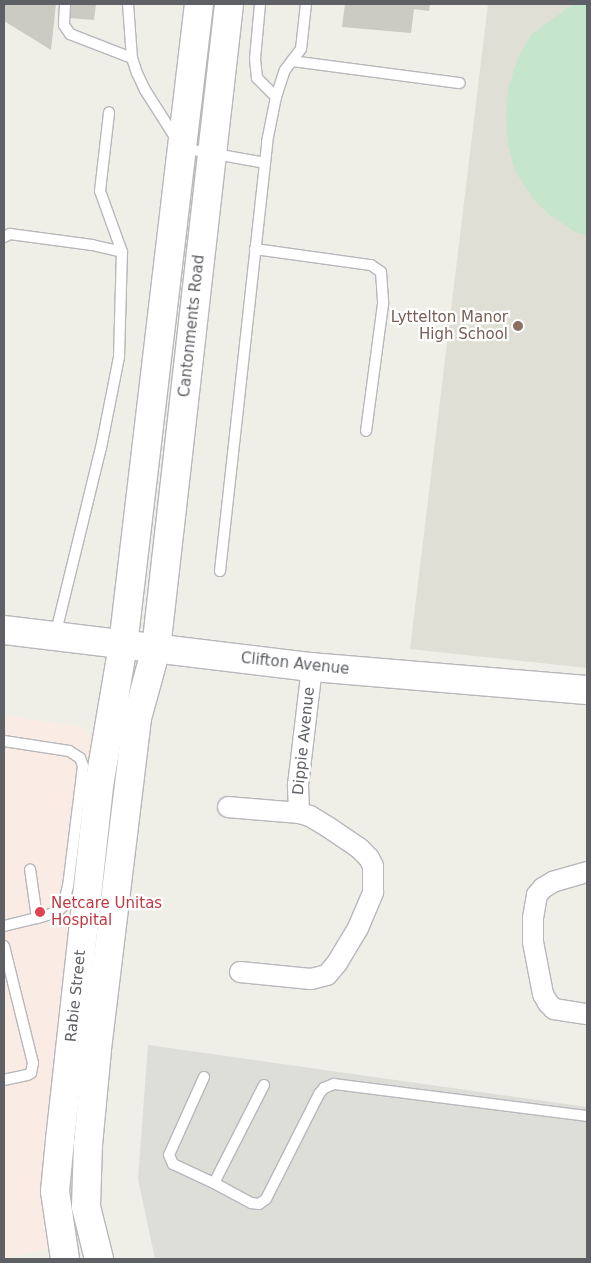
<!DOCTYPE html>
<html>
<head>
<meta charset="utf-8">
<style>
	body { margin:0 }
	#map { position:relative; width:591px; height:1263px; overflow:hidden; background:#efefe7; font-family:"DejaVu Sans",sans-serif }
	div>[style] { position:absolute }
	.industrial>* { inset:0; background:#deded9 }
	.education>* { inset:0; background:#dfdfd5 }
	.medical>* { inset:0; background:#faece5 }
	.green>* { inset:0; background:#c6e5cd }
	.building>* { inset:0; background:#cbcac3 }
	.roads { filter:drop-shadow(1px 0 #b7b7bc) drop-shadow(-1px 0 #b7b7bc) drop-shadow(0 1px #b7b7bc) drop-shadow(0 -1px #b7b7bc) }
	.lane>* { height:10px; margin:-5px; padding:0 5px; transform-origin:5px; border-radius:5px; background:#fff }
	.street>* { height:20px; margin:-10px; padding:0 10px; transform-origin:10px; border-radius:10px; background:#fff }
	.secondary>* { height:28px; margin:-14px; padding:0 14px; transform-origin:14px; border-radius:14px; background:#fff }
	.dots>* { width:14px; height:14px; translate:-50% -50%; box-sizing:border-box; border:2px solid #fff; border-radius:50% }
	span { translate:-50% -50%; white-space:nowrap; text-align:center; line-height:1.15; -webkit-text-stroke:4.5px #fff; paint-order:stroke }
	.education-label { font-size:15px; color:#785e54 }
	.right { translate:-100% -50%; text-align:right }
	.street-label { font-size:15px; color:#5e6066 }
	.health-label { font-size:15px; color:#be3a42 }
	.left { translate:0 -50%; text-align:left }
	.frame { position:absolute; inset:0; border:5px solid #5e6066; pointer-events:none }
</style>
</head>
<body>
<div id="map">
	<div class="industrial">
		<div style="clip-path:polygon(148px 1045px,587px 1107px,587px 1259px,155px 1259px,138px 1179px)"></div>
	</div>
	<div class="education">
		<div style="clip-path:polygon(488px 4px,587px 4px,587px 668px,410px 649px)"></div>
	</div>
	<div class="medical">
		<div style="clip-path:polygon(4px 716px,81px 726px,95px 744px,56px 1247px,4px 1259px)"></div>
	</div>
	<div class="green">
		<div style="clip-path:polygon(587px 4px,587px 235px,579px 234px,551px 216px,534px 200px,515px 171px,508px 145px,506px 116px,508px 89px,519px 55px,532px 34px,572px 5px)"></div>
	</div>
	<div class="building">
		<div style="clip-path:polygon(4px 4px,56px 4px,51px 50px,4px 21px)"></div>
		<div style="clip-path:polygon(70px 4px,96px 4px,94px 20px,69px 18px)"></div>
		<div style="clip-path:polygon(345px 4px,430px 4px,429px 11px,414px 9px,411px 33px,342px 27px)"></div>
	</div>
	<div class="roads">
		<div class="lane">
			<div style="left:65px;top:4px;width:21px;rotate:93deg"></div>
			<div style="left:64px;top:25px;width:11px;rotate:56deg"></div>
			<div style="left:70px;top:34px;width:66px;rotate:21.2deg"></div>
			<div style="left:128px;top:4px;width:54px;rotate:85.8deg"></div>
			<div style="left:132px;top:58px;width:16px;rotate:72deg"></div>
			<div style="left:137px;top:73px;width:19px;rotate:65deg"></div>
			<div style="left:145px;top:90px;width:69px;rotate:57.5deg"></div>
			<div style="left:182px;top:148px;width:84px;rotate:10.2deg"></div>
			<div style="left:260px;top:4px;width:55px;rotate:95.2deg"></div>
			<div style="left:255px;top:59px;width:19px;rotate:84deg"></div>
			<div style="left:257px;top:78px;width:27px;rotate:45deg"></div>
			<div style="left:292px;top:61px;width:169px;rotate:7.5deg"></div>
			<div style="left:4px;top:237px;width:7px;rotate:-27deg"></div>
			<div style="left:10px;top:234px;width:83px;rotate:7.6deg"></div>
			<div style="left:92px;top:245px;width:31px;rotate:13deg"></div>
			<div style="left:255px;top:249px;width:117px;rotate:7.9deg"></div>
			<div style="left:371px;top:265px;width:12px;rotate:35deg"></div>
			<div style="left:381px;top:272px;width:32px;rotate:86deg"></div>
			<div style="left:383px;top:304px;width:128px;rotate:97.6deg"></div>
			<div style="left:220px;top:571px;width:432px;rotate:-83.7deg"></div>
			<div style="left:267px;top:142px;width:46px;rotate:-78.7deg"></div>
			<div style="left:276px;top:97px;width:28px;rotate:-72deg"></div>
			<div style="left:285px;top:70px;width:26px;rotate:-53deg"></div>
			<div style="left:301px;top:49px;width:45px;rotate:-83.7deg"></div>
			<div style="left:55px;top:636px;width:194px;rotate:-76.3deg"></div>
			<div style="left:101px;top:448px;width:93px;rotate:-78.8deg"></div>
			<div style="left:119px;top:357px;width:105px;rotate:-88.4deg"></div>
			<div style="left:122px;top:252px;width:65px;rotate:-109.8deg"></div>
			<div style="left:100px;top:191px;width:79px;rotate:-83.4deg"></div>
			<div style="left:4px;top:741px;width:66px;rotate:8.7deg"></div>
			<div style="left:69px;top:751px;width:13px;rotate:32deg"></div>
			<div style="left:80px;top:758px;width:9px;rotate:69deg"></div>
			<div style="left:83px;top:766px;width:121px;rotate:97.1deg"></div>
			<div style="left:68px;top:886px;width:21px;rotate:104deg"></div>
			<div style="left:63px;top:906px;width:8px;rotate:135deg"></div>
			<div style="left:57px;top:912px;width:21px;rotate:163deg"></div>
			<div style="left:4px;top:926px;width:34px;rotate:-14deg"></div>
			<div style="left:37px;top:918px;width:49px;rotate:-98.1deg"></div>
			<div style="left:4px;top:946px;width:121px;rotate:76.1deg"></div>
			<div style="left:33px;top:1063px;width:10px;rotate:101deg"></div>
			<div style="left:31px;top:1073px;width:4px;rotate:153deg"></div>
			<div style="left:27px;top:1075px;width:24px;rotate:168deg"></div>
			<div style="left:204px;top:1077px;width:85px;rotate:114.2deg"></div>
			<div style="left:169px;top:1155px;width:10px;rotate:66deg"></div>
			<div style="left:173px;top:1164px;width:45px;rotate:24.9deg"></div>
			<div style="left:264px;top:1085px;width:110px;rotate:117deg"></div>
			<div style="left:214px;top:1183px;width:42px;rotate:28.4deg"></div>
			<div style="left:251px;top:1203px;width:8px;rotate:7deg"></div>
			<div style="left:259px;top:1204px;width:9px;rotate:-36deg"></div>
			<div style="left:266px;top:1199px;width:118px;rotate:-63.2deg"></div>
			<div style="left:319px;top:1094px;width:8px;rotate:-50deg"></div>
			<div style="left:324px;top:1088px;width:11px;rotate:-22deg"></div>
			<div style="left:334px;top:1084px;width:255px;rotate:7.2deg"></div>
		</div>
		<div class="street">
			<div style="left:228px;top:807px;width:71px;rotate:4.8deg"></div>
			<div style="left:587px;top:872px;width:35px;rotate:164deg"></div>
			<div style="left:553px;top:882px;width:12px;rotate:149deg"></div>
			<div style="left:543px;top:888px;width:9px;rotate:131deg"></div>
			<div style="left:537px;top:895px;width:23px;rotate:100deg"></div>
			<div style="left:533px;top:918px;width:24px;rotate:90deg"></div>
			<div style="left:533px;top:942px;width:53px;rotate:79.1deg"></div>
			<div style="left:543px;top:994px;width:10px;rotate:61deg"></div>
			<div style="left:548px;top:1003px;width:8px;rotate:45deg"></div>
			<div style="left:554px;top:1009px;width:33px;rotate:9deg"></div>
			<div style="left:240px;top:972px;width:71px;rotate:5.6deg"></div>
			<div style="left:311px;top:979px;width:16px;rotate:-14deg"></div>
			<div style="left:327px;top:975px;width:16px;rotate:-50deg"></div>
			<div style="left:337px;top:963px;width:41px;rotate:-59deg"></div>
			<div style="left:358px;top:928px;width:39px;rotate:-67deg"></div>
			<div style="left:373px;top:892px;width:26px;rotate:-90deg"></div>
			<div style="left:373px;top:866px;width:9px;rotate:-117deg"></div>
			<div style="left:369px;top:858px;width:14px;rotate:-135deg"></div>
			<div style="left:359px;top:848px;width:37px;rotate:-146deg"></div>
			<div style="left:328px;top:827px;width:21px;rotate:-149deg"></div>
			<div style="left:310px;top:816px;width:11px;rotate:-165deg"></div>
			<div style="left:299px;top:813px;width:28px;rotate:-92deg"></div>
			<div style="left:298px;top:785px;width:119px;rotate:-83.2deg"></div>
		</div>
		<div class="secondary">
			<div style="left:4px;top:630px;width:310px;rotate:6.9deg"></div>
			<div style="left:312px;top:667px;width:276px;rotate:4.8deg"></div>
			<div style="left:65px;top:1259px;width:69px;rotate:-98.4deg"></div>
			<div style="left:55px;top:1191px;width:51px;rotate:-84.4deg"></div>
			<div style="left:60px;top:1140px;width:362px;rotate:-83.7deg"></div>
			<div style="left:100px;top:780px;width:137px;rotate:-80.3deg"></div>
			<div style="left:123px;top:645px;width:645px;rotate:-83.24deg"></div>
			<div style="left:99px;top:1259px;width:54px;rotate:-104deg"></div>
			<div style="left:86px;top:1207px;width:62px;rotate:-88.2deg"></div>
			<div style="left:88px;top:1145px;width:96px;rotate:-84.6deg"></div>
			<div style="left:97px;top:1049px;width:333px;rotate:-83.1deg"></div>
			<div style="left:137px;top:718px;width:72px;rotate:-74.6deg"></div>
			<div style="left:156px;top:649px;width:649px;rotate:-83.54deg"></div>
		</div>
	</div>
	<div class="dots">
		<div style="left:518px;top:326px;background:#8d6e63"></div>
		<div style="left:40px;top:912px;background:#e0444e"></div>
	</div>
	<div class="education-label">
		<span class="right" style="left:508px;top:326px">Lyttelton Manor<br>High School</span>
	</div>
	<div class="street-label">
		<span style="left:192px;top:326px;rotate:-84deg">Cantonments Road</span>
		<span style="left:295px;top:664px;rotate:6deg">Clifton Avenue</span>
		<span style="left:304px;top:741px;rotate:-84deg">Dippie Avenue</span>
		<span style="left:76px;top:996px;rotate:-84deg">Rabie Street</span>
	</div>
	<div class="health-label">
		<span class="left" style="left:51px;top:912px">Netcare Unitas<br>Hospital</span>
	</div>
	<div class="frame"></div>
</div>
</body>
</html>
